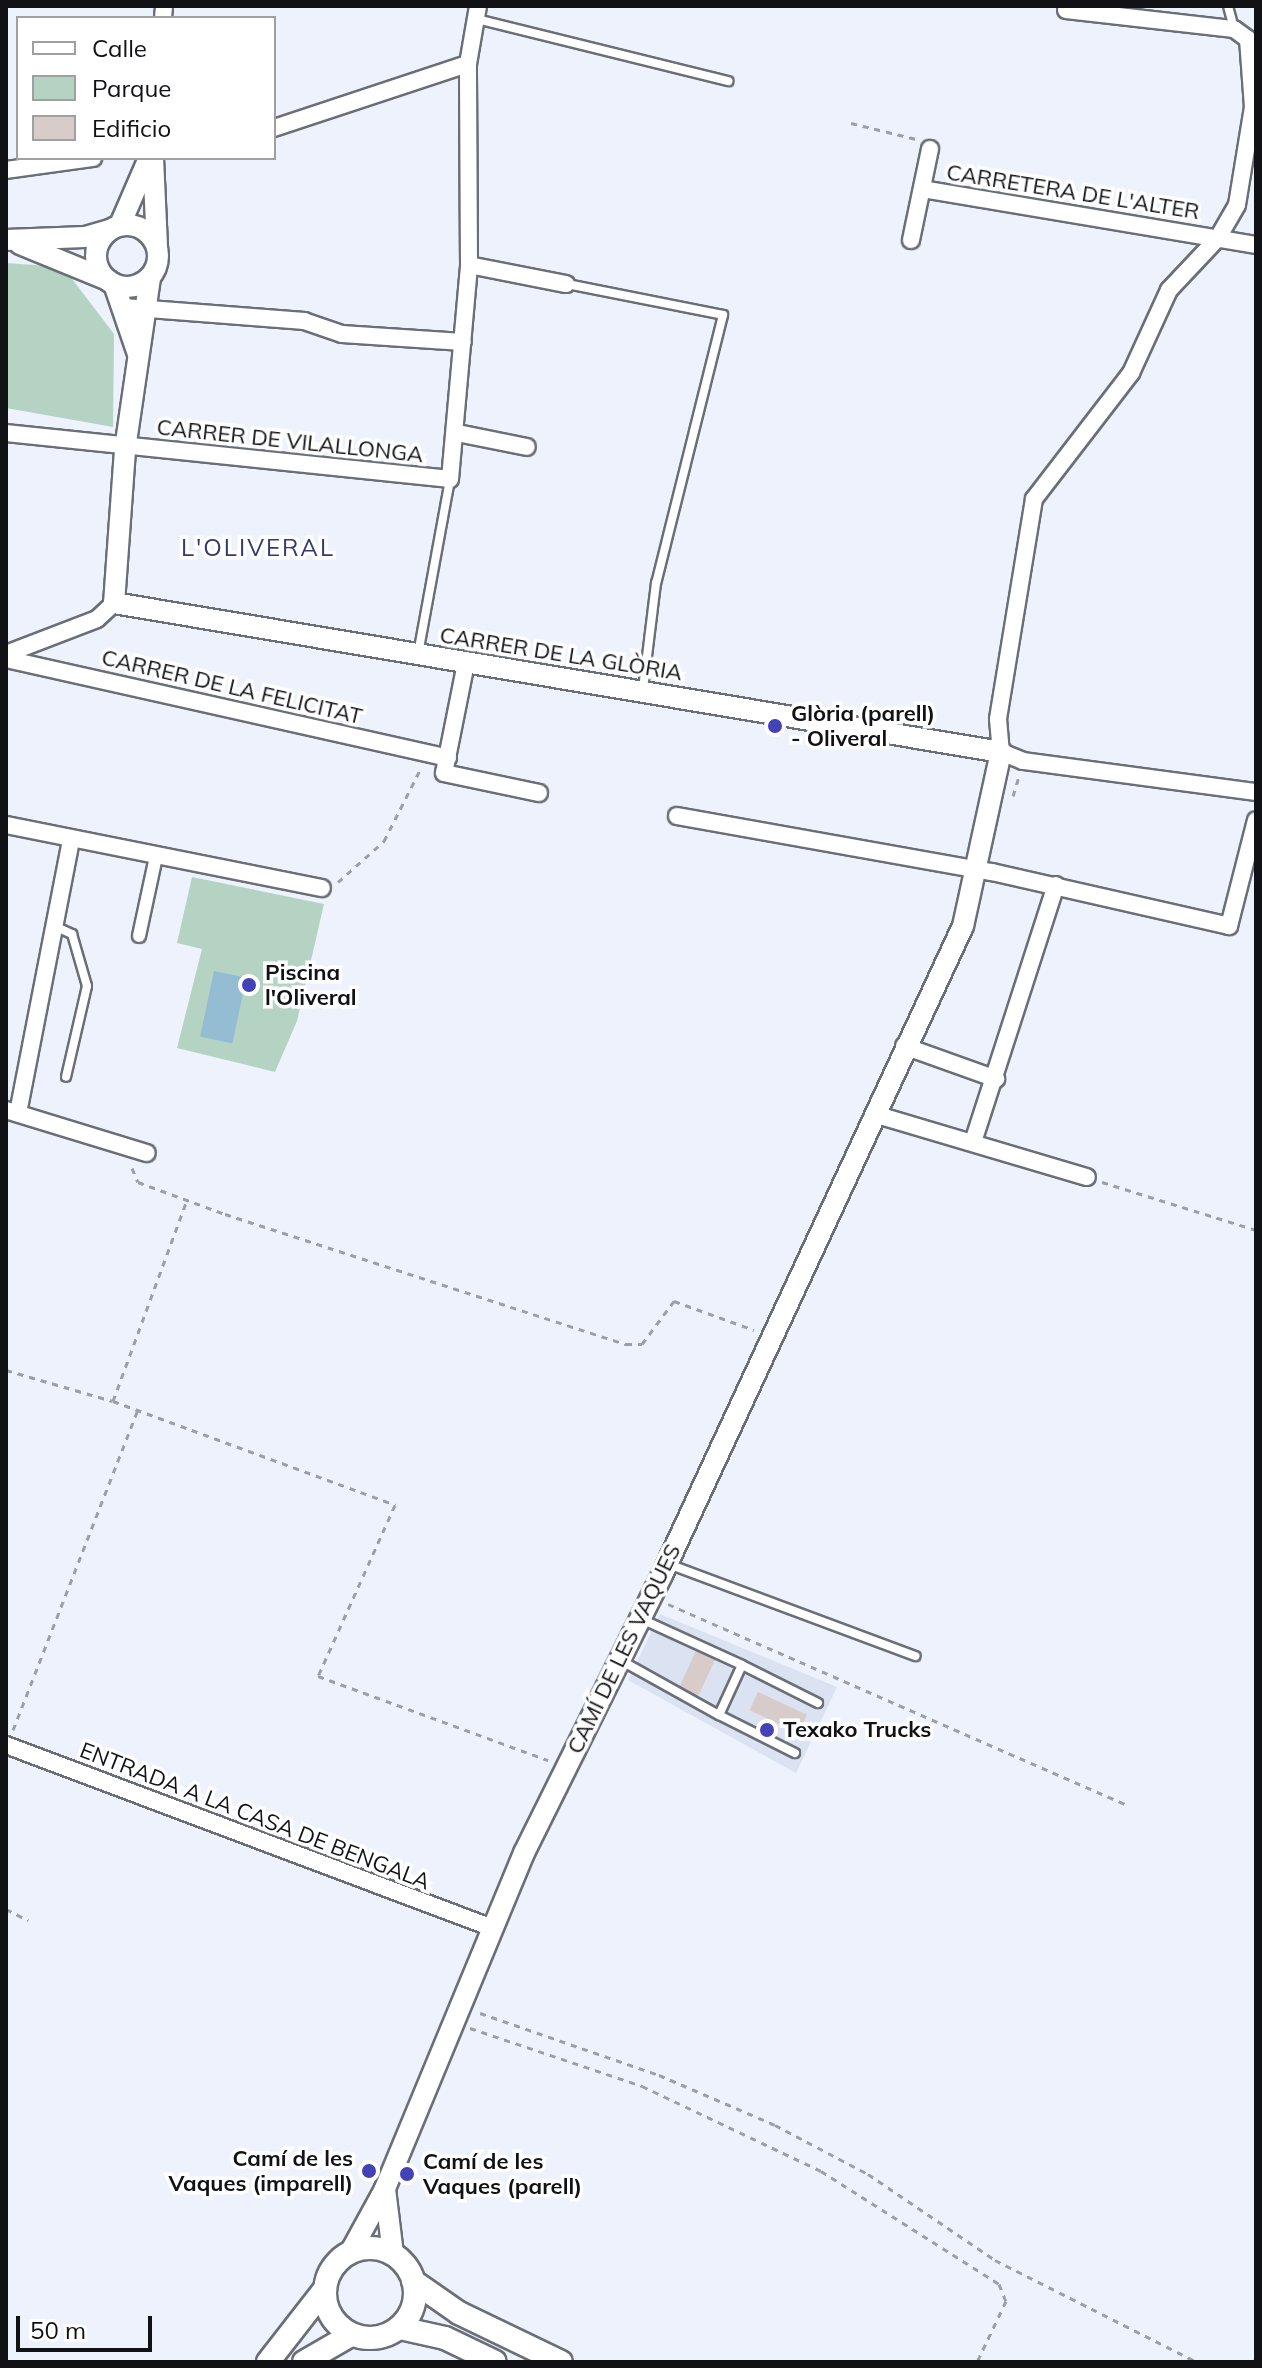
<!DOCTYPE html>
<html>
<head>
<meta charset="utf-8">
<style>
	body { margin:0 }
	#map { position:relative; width:1262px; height:2368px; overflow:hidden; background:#edf2fc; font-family:Mulish,sans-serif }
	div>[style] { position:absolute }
	.built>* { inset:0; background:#dbe2f2 }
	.green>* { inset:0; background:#b5d3c3 }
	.water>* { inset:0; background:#94bcd2; transform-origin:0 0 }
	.building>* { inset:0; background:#d8ccca; transform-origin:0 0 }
	.path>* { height:3px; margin-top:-1.5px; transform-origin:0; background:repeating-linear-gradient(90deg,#9b9fa6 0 6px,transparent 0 12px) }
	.roads { filter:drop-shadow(2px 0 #6a6f77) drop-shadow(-2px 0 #6a6f77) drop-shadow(0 2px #6a6f77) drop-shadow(0 -2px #6a6f77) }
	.service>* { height:8px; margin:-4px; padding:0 4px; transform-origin:4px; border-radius:4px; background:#fff }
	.pedestrian>* { height:12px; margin:-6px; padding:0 6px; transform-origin:6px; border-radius:6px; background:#fff }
	.minor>* { height:16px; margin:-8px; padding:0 8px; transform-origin:8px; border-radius:8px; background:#fff }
	.tertiary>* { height:20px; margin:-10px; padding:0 10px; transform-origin:10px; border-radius:10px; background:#fff }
	.tertiary>.ring { margin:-10px; padding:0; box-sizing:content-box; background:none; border:20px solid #fff; border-radius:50% }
	.secondary>* { height:22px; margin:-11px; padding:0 11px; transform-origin:11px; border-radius:11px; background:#fff }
	.secondary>.ring { margin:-11px; padding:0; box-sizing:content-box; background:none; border:22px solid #fff; border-radius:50% }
	.dots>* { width:22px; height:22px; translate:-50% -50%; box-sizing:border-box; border:4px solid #fff; border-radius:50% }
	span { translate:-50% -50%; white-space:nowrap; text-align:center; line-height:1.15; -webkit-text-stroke:7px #fff; paint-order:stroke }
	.street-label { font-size:22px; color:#111215 }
	.poi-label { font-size:22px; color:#111215; font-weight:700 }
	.left { translate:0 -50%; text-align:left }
	.right { translate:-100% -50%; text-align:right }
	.neighbourhood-label { font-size:24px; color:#343874; letter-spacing:2px }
	.frame { position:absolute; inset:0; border:8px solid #111215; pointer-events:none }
	.legend { position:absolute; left:16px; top:16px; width:260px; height:144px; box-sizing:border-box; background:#fff; border:2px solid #a0a0a1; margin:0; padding:10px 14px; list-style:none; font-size:24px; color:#111215 }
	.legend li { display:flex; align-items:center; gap:16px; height:40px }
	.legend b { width:40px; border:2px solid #a0a0a1 }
	.scale { position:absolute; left:16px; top:2316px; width:136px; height:36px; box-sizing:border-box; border:4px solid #111215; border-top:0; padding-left:10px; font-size:24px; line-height:28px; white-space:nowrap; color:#111215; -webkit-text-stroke:6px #fff; paint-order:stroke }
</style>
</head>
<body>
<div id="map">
	<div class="built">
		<div style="clip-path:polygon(660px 1614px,837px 1687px,796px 1773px,628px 1680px)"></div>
	</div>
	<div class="green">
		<div style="clip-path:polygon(6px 263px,63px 267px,114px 334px,113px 427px,6px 408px)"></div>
		<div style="clip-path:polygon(192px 877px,324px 904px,297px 1021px,275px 1072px,177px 1048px,202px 949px,177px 943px)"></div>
	</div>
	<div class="water">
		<div style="left:214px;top:971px;width:33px;height:67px;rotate:12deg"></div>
	</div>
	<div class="building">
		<div style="left:696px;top:1651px;width:21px;height:44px;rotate:25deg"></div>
		<div style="left:758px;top:1692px;width:54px;height:20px;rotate:25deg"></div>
	</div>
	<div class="path">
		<div style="left:851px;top:123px;width:67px;rotate:13.8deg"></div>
		<div style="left:1013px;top:796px;width:21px;rotate:-73deg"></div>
		<div style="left:338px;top:882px;width:62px;rotate:-41.7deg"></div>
		<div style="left:384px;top:841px;width:82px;rotate:-63.1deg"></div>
		<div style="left:132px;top:1168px;width:15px;rotate:67deg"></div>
		<div style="left:138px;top:1182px;width:93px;rotate:20.2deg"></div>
		<div style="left:225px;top:1214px;width:422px;rotate:18deg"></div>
		<div style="left:626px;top:1344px;width:16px"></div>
		<div style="left:642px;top:1344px;width:54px;rotate:-53.3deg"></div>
		<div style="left:674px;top:1301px;width:85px;rotate:19.9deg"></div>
		<div style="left:1102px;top:1182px;width:161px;rotate:17.3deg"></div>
		<div style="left:6px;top:1370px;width:111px;rotate:16.2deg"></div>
		<div style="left:113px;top:1401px;width:301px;rotate:20.2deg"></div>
		<div style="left:395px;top:1505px;width:188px;rotate:114.2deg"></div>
		<div style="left:318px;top:1676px;width:245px;rotate:20.1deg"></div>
		<div style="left:113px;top:1401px;width:214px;rotate:-69.8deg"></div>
		<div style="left:668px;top:1604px;width:501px;rotate:23.65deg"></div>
		<div style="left:13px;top:1730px;width:344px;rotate:-68.7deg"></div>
		<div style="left:6px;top:1909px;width:25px;rotate:27deg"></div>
		<div style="left:480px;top:2013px;width:189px;rotate:19.1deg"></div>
		<div style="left:659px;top:2075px;width:126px;rotate:23.3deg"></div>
		<div style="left:775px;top:2125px;width:105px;rotate:27.8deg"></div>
		<div style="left:868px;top:2174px;width:153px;rotate:34.1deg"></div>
		<div style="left:995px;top:2260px;width:226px;rotate:26.8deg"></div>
		<div style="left:470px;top:2028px;width:182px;rotate:18.6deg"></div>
		<div style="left:642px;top:2086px;width:198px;rotate:25.4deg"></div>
		<div style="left:821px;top:2171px;width:211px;rotate:32.4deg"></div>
		<div style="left:999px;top:2284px;width:18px;rotate:68deg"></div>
		<div style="left:1006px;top:2301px;width:68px;rotate:115.4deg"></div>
		<div style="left:1254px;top:2362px;width:4px;rotate:-63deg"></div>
	</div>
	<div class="roads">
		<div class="service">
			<div style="left:1228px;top:6px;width:23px;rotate:75deg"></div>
			<div style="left:477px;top:19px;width:259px;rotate:13.9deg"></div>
			<div style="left:567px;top:284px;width:159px;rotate:11.2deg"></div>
			<div style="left:723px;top:315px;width:276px;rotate:104deg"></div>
			<div style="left:656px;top:583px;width:107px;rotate:97deg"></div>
			<div style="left:418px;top:654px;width:178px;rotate:-79.6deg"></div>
			<div style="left:54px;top:926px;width:20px;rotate:24deg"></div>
			<div style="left:72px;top:934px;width:54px;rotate:73.9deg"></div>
			<div style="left:87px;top:986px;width:93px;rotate:103deg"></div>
			<div style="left:668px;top:1564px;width:264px;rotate:20.4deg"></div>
			<div style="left:620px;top:1660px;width:113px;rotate:29.1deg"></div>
			<div style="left:719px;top:1715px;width:55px;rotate:-65.3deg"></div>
			<div style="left:742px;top:1665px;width:111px;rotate:-155.5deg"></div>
			<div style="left:742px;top:1665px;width:85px;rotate:26.6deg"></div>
			<div style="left:719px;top:1715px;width:85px;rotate:26.6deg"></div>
		</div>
		<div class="pedestrian">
			<div style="left:139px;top:936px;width:81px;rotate:-77.9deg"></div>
		</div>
		<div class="minor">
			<div style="left:1066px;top:10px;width:169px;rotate:6.5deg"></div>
			<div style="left:1234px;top:29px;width:17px;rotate:36deg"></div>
			<div style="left:1248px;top:39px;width:68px;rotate:85.8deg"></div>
			<div style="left:1253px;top:107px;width:99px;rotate:99.3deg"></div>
			<div style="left:1237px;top:205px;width:39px;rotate:120deg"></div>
			<div style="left:1217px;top:239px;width:70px;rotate:133.3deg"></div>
			<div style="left:1169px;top:290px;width:91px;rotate:114.6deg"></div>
			<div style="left:1131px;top:373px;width:159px;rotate:127.6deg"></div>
			<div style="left:1034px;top:499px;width:223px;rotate:99.3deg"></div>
			<div style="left:998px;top:719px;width:33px;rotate:85deg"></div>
			<div style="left:1001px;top:752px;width:24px;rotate:22deg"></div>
			<div style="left:1023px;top:761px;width:235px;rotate:7.6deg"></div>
			<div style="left:163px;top:18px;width:12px;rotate:-85deg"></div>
			<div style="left:274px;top:128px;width:204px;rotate:-18.3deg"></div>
			<div style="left:6px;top:170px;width:88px;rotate:-7.9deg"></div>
			<div style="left:922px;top:189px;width:339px;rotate:9.5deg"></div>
			<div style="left:911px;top:240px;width:93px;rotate:-78.2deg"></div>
			<div style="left:469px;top:265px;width:99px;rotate:11.1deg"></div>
			<div style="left:123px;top:307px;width:182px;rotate:4.4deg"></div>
			<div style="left:304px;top:321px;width:40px;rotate:18.9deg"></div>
			<div style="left:342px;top:334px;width:121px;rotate:3.8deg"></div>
			<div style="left:6px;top:433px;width:446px;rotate:5.9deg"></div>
			<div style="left:450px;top:479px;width:215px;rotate:-84.9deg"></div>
			<div style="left:469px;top:265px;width:201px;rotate:-90.3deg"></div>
			<div style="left:468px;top:64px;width:59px;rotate:-80.2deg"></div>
			<div style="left:457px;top:433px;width:71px;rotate:11.3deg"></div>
			<div style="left:6px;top:654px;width:97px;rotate:-21deg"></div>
			<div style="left:97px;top:619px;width:23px;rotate:-43deg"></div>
			<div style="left:6px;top:659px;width:453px;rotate:12.6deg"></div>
			<div style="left:466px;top:663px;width:112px;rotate:101.3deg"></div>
			<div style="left:444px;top:773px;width:97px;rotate:11.9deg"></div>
			<div style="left:677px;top:816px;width:320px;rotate:10.1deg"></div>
			<div style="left:992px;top:872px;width:243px;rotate:12.8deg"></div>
			<div style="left:1229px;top:926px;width:109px;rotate:-75.7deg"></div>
			<div style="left:6px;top:825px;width:322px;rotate:11.3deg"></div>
			<div style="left:904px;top:1046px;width:98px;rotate:19.7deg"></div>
			<div style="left:6px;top:1110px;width:147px;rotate:17deg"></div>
			<div style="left:18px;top:1113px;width:278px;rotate:-79deg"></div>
			<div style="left:874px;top:1114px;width:222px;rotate:16.5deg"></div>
			<div style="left:973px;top:1142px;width:270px;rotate:-72.1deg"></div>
			<div style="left:6px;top:1745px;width:517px;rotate:20.61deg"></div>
		</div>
		<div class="tertiary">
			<div style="left:153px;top:158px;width:87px;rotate:87.4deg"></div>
			<div class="ring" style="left:96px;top:225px;width:42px;height:42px"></div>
			<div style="left:120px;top:225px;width:73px;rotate:-66.6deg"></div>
			<div style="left:6px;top:240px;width:79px;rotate:-2.2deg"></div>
			<div style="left:85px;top:237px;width:25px;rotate:-16deg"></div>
			<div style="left:20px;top:244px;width:95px;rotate:22.2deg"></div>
			<div style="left:150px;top:278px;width:174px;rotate:98.3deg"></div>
			<div style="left:125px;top:450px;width:153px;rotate:94.1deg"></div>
			<div style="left:114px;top:603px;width:899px;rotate:9.54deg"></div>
			<div style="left:1001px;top:752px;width:178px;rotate:102.3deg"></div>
			<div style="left:963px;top:926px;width:715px;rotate:114.88deg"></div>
			<div style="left:662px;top:1575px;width:310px;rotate:116.4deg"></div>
			<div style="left:524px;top:1853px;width:364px;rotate:112.5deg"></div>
			<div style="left:385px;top:2189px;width:71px;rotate:118.7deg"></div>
			<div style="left:114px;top:284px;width:74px;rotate:71.1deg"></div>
			<div style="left:385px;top:2189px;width:65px;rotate:83deg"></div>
		</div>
		<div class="secondary">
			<div class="ring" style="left:325px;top:2248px;width:68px;height:68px"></div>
			<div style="left:413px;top:2281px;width:56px;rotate:34.8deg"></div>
			<div style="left:459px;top:2313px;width:113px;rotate:25.7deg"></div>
			<div style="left:400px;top:2328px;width:46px;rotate:12.5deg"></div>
			<div style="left:445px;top:2338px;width:55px;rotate:25.6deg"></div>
			<div style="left:268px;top:2362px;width:91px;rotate:-52.1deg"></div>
			<div style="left:304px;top:2362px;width:54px;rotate:-29.9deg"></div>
		</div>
	</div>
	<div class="dots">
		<div style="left:775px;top:726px;background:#4442b7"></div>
		<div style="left:249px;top:985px;background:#4442b7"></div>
		<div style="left:767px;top:1730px;background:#4442b7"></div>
		<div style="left:369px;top:2171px;background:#4442b7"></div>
		<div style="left:407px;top:2174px;background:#4442b7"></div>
	</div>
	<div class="street-label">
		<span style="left:1073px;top:192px;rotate:9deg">CARRETERA DE L'ALTER</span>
		<span style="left:290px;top:441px;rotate:6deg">CARRER DE VILALLONGA</span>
		<span style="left:561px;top:654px;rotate:9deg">CARRER DE LA GLÒRIA</span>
		<span style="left:232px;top:687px;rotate:13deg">CARRER DE LA FELICITAT</span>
		<span style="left:624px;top:1649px;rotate:-64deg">CAMÍ DE LES VAQUES</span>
		<span style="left:255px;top:1816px;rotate:21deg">ENTRADA A LA CASA DE BENGALA</span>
	</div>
	<div class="poi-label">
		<span class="left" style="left:791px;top:726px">Glòria (parell)<br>- Oliveral</span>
		<span class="left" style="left:265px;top:985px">Piscina<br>l'Oliveral</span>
		<span class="left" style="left:783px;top:1730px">Texako Trucks</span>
		<span class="right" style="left:353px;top:2171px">Camí de les<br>Vaques (imparell)</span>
		<span class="left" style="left:423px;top:2174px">Camí de les<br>Vaques (parell)</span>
	</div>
	<div class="neighbourhood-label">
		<span style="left:258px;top:548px">L'OLIVERAL</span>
	</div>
	<div class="frame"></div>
	<ul class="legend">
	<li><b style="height:10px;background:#fff"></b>Calle</li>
	<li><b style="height:22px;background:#b5d3c3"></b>Parque</li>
	<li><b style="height:22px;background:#d8ccca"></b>Edificio</li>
	</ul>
	<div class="scale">50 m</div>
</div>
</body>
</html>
